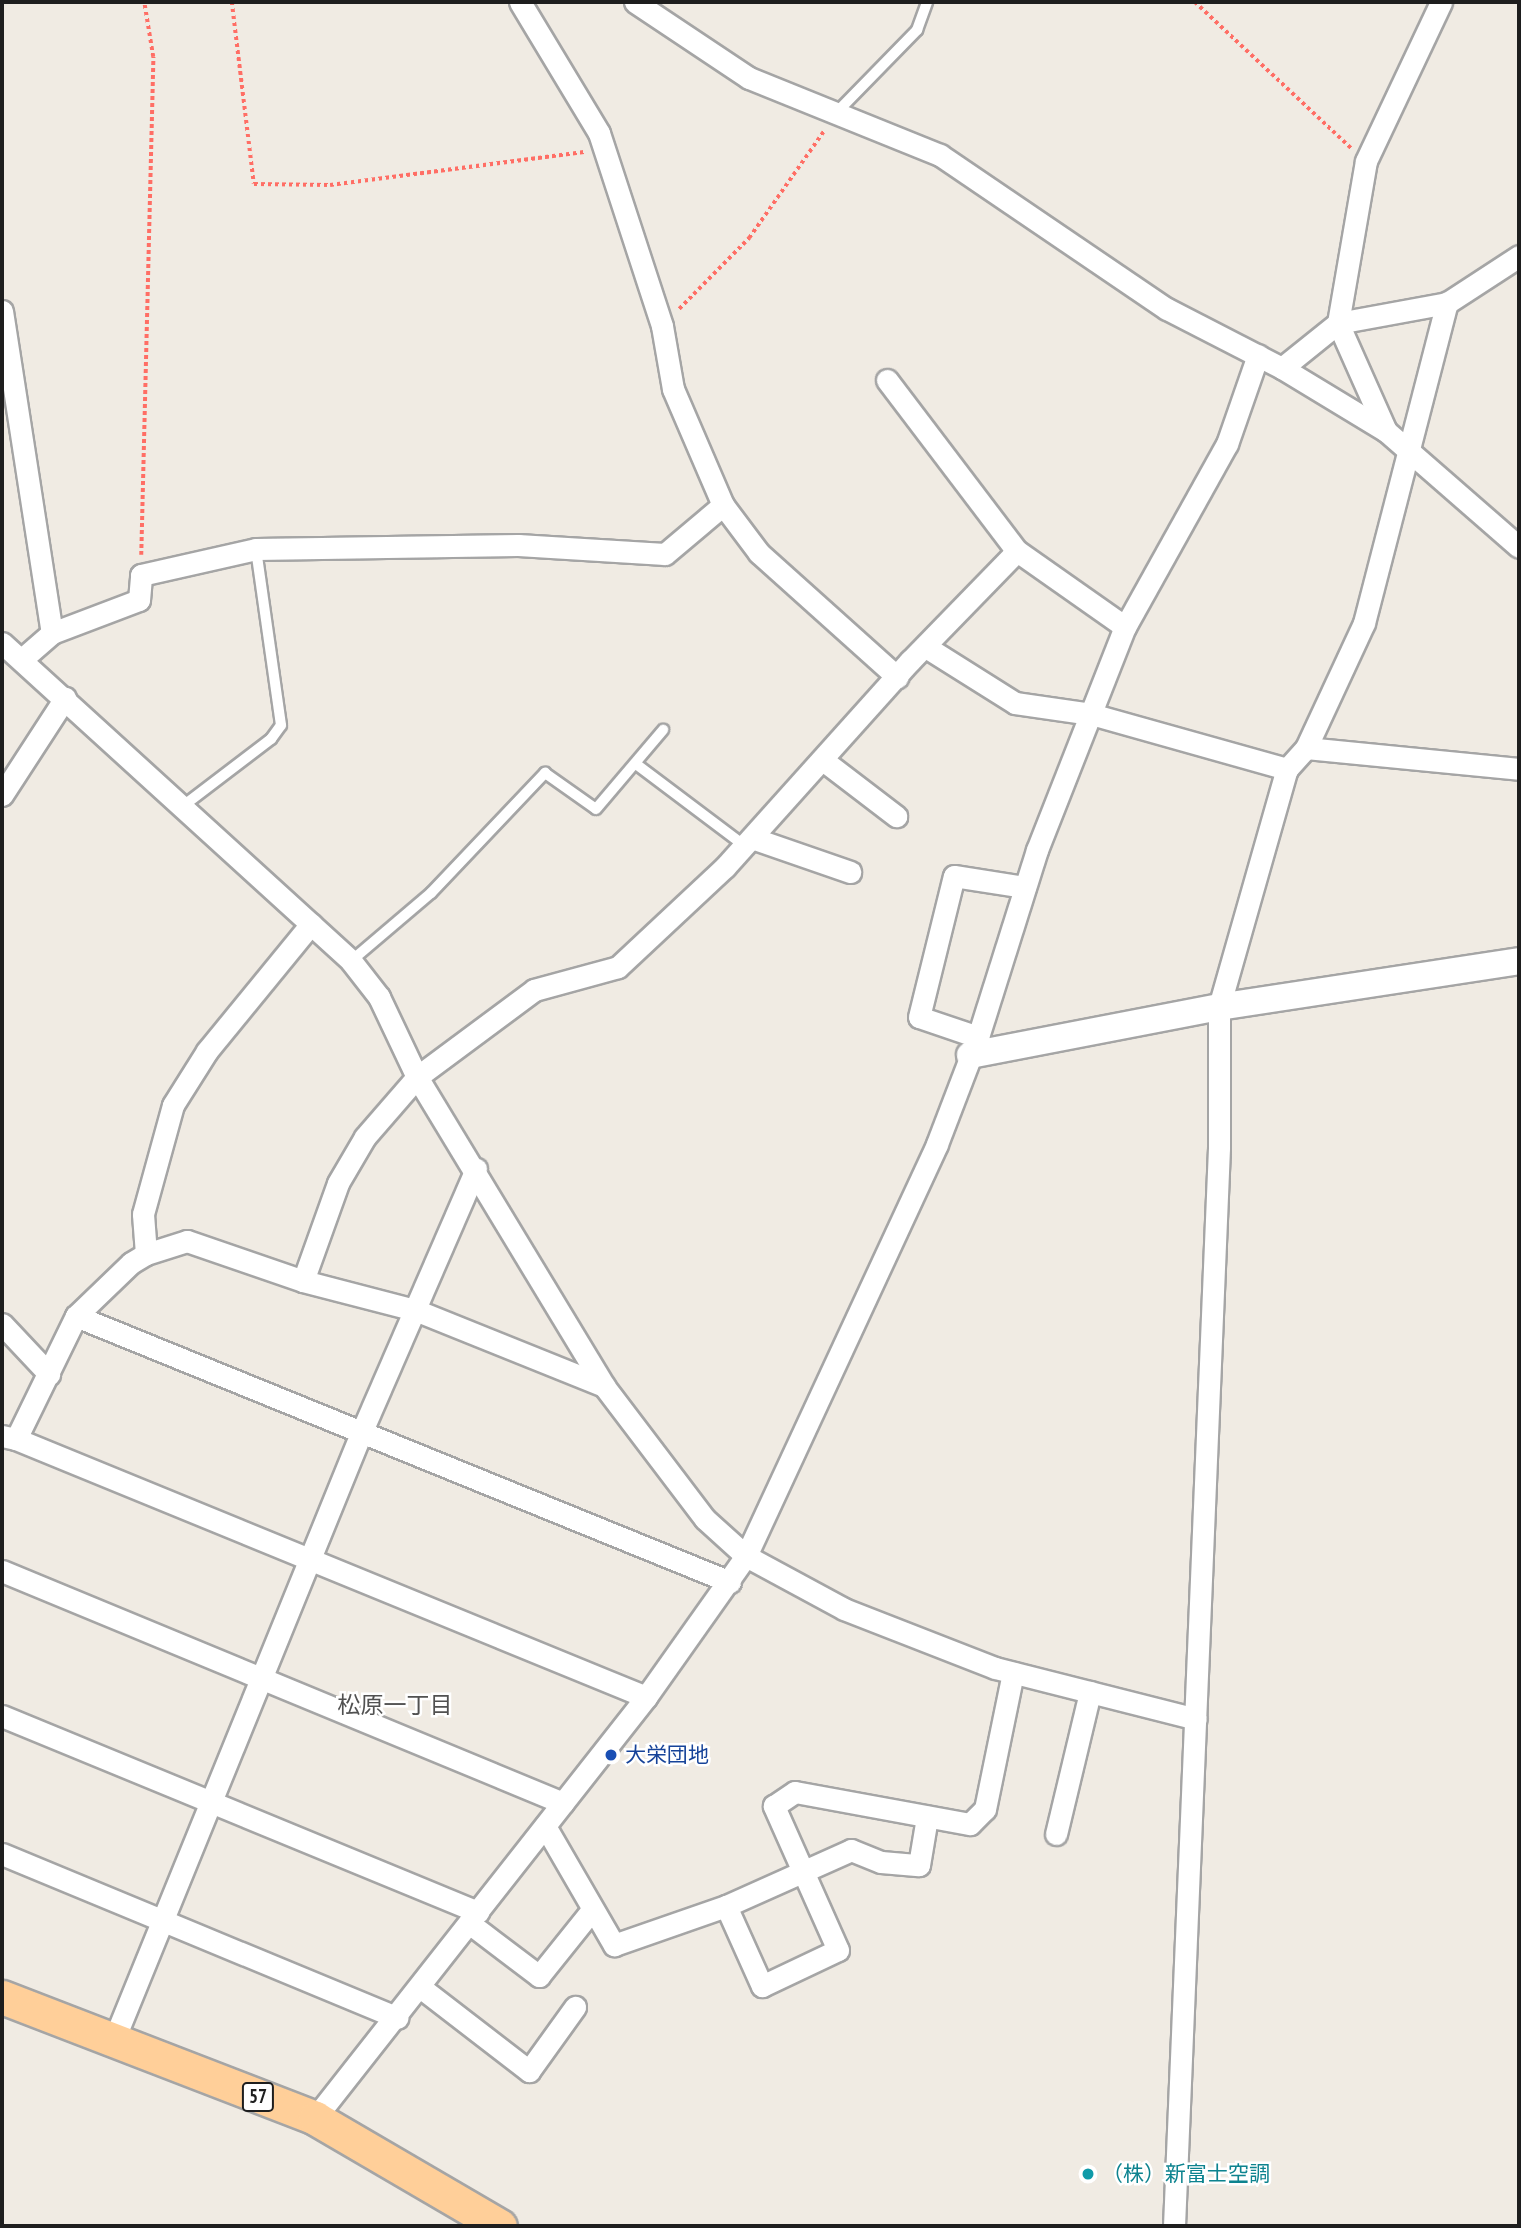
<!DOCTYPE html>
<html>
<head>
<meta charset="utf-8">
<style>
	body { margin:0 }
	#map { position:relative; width:1521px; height:2228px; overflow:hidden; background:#f0ebe3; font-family:"PT Sans Narrow","Noto Sans JP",sans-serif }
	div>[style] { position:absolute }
	.path>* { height:3.5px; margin-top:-1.75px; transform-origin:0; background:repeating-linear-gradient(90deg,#ff6e65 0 3.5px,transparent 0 7px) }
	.roads { filter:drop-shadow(2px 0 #a5a5a5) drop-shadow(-2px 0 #a5a5a5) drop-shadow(0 2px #a5a5a5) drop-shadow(0 -2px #a5a5a5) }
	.service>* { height:10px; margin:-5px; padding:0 5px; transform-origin:5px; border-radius:5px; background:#fff }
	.minor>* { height:21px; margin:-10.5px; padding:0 10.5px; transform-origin:10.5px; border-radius:10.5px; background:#fff }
	.tertiary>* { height:26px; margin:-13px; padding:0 13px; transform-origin:13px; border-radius:13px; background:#fff }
	.primary>* { height:33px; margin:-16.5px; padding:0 16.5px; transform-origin:16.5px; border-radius:16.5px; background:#ffcf99 }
	.dots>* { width:19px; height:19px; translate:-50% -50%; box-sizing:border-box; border:4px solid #fff; border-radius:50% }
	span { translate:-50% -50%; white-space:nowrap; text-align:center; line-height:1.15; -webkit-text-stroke:5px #fff; paint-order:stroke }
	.shield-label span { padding:2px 5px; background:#fff; border:2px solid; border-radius:5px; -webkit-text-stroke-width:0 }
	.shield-label { font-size:19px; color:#1e1e1e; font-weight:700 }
	.transit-label { font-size:21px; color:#164399 }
	.left { translate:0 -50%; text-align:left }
	.culture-label { font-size:21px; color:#0d838f }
	.neighbourhood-label { font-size:23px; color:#515151 }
	.frame { position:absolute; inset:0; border:4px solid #1e1e1e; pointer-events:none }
</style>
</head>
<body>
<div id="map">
	<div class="path">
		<div style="left:232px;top:2px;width:183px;rotate:83.1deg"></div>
		<div style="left:254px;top:184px;width:76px;rotate:0.8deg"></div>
		<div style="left:330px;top:185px;width:256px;rotate:-7.4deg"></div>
		<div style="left:1195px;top:2px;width:214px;rotate:43.1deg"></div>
		<div style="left:679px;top:309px;width:100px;rotate:-45.4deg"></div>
		<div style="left:749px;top:238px;width:131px;rotate:-55deg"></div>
		<div style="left:141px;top:555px;width:498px;rotate:-88.6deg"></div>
		<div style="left:153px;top:57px;width:56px;rotate:-99.3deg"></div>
	</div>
	<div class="roads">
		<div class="service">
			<div style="left:837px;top:112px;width:115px;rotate:-45.7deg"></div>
			<div style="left:917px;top:30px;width:30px;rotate:-70deg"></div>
			<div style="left:636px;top:764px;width:136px;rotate:37deg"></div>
			<div style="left:183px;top:806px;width:111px;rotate:-37.3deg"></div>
			<div style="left:271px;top:739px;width:17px;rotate:-54deg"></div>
			<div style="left:281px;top:725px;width:178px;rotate:-98.1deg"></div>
			<div style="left:351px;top:961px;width:105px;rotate:-40.4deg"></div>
			<div style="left:431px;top:893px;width:166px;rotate:-46.5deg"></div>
			<div style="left:545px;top:773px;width:62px;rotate:35.2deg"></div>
			<div style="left:596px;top:809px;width:104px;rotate:-49.7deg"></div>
		</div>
		<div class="minor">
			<div style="left:520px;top:2px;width:153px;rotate:58.9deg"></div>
			<div style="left:599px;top:133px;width:203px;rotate:71.9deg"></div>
			<div style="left:662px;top:326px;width:64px;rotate:80.1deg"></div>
			<div style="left:673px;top:389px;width:126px;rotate:66.7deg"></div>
			<div style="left:723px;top:505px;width:60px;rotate:53.1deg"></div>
			<div style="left:759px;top:553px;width:186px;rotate:41.9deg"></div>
			<div style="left:635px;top:2px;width:137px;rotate:33.7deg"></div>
			<div style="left:749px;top:78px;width:206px;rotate:22deg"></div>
			<div style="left:940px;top:155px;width:274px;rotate:34.2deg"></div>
			<div style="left:1167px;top:309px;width:129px;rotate:27.2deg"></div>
			<div style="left:1282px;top:368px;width:122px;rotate:31.2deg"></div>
			<div style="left:1386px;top:431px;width:176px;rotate:41.1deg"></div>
			<div style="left:2px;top:311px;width:326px;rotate:81.2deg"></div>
			<div style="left:52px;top:633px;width:40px;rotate:139deg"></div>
			<div style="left:1282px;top:368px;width:72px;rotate:-38.8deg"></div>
			<div style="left:1338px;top:323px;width:111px;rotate:-10.4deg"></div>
			<div style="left:887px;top:380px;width:215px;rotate:52.8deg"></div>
			<div style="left:1017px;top:551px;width:132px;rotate:35.1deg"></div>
			<div style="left:1386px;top:431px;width:118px;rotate:-114deg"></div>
			<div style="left:1338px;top:323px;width:164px;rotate:-80.2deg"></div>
			<div style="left:1366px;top:161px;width:176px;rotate:-64.7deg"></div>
			<div style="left:52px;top:633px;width:93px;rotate:-20.8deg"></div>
			<div style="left:139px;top:600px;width:25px;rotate:-85deg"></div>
			<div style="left:141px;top:575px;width:118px;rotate:-12.7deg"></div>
			<div style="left:256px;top:549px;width:262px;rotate:-0.9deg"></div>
			<div style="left:518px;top:545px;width:147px;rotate:3.5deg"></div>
			<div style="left:665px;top:554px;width:76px;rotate:-40.2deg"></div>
			<div style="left:2px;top:643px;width:472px;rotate:42.3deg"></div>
			<div style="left:351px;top:961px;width:46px;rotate:52.1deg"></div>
			<div style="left:379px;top:997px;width:89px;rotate:64.6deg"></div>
			<div style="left:417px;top:1077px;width:361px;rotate:58.8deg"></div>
			<div style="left:604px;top:1386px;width:167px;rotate:52.8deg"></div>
			<div style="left:705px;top:1519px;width:55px;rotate:42.1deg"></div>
			<div style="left:746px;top:1556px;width:111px;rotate:28.4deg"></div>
			<div style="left:844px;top:1609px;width:162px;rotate:21.3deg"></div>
			<div style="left:995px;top:1668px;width:207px;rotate:14.2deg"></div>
			<div style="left:926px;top:647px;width:105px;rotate:32.2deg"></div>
			<div style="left:1015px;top:703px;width:77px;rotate:8.2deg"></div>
			<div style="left:1091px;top:714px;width:204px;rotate:15.7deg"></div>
			<div style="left:1306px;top:748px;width:214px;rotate:5.6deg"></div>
			<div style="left:824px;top:761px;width:91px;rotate:37.4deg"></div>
			<div style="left:2px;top:795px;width:116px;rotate:-57deg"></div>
			<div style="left:752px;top:838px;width:104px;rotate:19.1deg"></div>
			<div style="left:978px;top:1037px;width:62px;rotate:-161.3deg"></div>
			<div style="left:919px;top:1017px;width:145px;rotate:-76.1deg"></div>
			<div style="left:954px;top:876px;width:72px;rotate:8.8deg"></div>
			<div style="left:146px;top:1254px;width:40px;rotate:-94.3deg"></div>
			<div style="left:143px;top:1214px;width:113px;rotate:-74.6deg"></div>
			<div style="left:173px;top:1105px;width:64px;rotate:-57.8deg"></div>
			<div style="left:207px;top:1051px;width:164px;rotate:-50.7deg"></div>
			<div style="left:303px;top:1281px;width:104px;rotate:-70.3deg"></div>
			<div style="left:338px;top:1183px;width:53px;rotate:-59.6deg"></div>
			<div style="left:365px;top:1137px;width:79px;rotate:-49.1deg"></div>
			<div style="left:417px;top:1077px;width:146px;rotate:-36.6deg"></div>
			<div style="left:534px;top:990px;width:87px;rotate:-15.3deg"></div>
			<div style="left:618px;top:967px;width:146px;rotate:-43.1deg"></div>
			<div style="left:725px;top:867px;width:277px;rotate:-48.1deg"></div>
			<div style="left:910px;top:661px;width:153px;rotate:-45.8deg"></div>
			<div style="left:76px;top:1316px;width:706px;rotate:22.13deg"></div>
			<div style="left:2px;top:1324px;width:69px;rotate:46.8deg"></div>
			<div style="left:2px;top:1436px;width:14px;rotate:12deg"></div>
			<div style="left:16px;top:1439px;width:137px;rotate:-64deg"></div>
			<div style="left:76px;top:1316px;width:76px;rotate:-43.9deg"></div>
			<div style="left:131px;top:1263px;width:17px;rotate:-31deg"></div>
			<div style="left:146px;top:1254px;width:43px;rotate:-17.6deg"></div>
			<div style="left:187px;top:1241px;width:123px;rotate:19deg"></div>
			<div style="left:303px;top:1281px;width:116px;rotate:14.5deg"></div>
			<div style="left:415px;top:1310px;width:204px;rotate:21.9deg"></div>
			<div style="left:16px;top:1439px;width:681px;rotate:22.27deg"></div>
			<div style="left:2px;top:1571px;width:607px;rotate:22.47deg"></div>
			<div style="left:2px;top:1716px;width:515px;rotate:22.38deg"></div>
			<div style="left:545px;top:1826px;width:138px;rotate:59.9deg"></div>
			<div style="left:614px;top:1945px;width:119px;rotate:-19.2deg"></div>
			<div style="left:726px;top:1906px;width:137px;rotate:-24.1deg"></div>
			<div style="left:851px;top:1850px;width:32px;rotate:22deg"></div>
			<div style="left:881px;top:1862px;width:38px;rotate:5deg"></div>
			<div style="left:919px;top:1865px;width:49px;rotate:-80.5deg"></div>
			<div style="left:1056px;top:1834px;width:146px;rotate:-76.5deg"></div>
			<div style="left:2px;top:1854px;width:428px;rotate:22.5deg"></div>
			<div style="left:726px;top:1906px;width:88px;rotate:65.8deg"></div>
			<div style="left:762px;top:1986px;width:84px;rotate:-25.3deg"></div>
			<div style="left:838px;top:1950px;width:158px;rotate:-114deg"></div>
			<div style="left:774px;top:1806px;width:25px;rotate:-34deg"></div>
			<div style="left:795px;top:1792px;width:178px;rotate:10.4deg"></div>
			<div style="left:970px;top:1824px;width:21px;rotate:-45deg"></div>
			<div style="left:985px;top:1809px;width:139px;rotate:-78.4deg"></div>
			<div style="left:469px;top:1923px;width:88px;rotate:37.1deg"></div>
			<div style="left:539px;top:1976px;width:83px;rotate:-51.3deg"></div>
			<div style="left:420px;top:1987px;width:138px;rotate:37.6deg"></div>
			<div style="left:529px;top:2071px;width:79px;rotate:-54.3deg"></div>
			<div style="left:113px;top:2042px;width:660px;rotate:-67.83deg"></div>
			<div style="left:362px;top:1431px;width:286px;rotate:-66.5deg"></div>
			<div style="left:315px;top:2118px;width:536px;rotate:-51.82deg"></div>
			<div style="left:646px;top:1697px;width:173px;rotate:-54.7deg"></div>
			<div style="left:746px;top:1556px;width:454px;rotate:-65.1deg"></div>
			<div style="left:937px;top:1144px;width:115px;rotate:-69deg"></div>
			<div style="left:978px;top:1037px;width:196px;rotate:-72.5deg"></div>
			<div style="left:1037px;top:850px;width:240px;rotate:-68.5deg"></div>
			<div style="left:1125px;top:627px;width:210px;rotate:-60.9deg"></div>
			<div style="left:1227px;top:444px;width:94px;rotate:-70.8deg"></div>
			<div style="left:1174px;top:2226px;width:1080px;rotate:-87.61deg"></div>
			<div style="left:1219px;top:1147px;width:140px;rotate:-90deg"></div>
			<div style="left:1219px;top:1007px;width:248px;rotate:-74.1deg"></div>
			<div style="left:1287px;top:769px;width:28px;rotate:-48deg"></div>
			<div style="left:1306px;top:748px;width:138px;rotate:-65.1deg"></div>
			<div style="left:1364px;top:623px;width:331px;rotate:-75.5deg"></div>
			<div style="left:1447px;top:303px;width:86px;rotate:-33.1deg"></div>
		</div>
		<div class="tertiary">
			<div style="left:970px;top:1055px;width:254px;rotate:-10.9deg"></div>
			<div style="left:1219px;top:1007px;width:304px;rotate:-8.7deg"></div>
		</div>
		<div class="primary">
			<div style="left:2px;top:1997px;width:336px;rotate:21.1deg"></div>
			<div style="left:315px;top:2118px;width:214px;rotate:30.3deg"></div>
		</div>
	</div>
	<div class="dots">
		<div style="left:611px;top:1755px;background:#1a4fb4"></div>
		<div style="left:1088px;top:2174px;background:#0f9aa8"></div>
	</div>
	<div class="shield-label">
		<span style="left:258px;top:2097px">57</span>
	</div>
	<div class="transit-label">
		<span class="left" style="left:625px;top:1755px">大栄団地</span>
	</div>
	<div class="culture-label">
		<span class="left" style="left:1102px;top:2174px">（株）新富士空調</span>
	</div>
	<div class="neighbourhood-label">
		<span style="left:395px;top:1705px">松原一丁目</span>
	</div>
	<div class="frame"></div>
</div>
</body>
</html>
